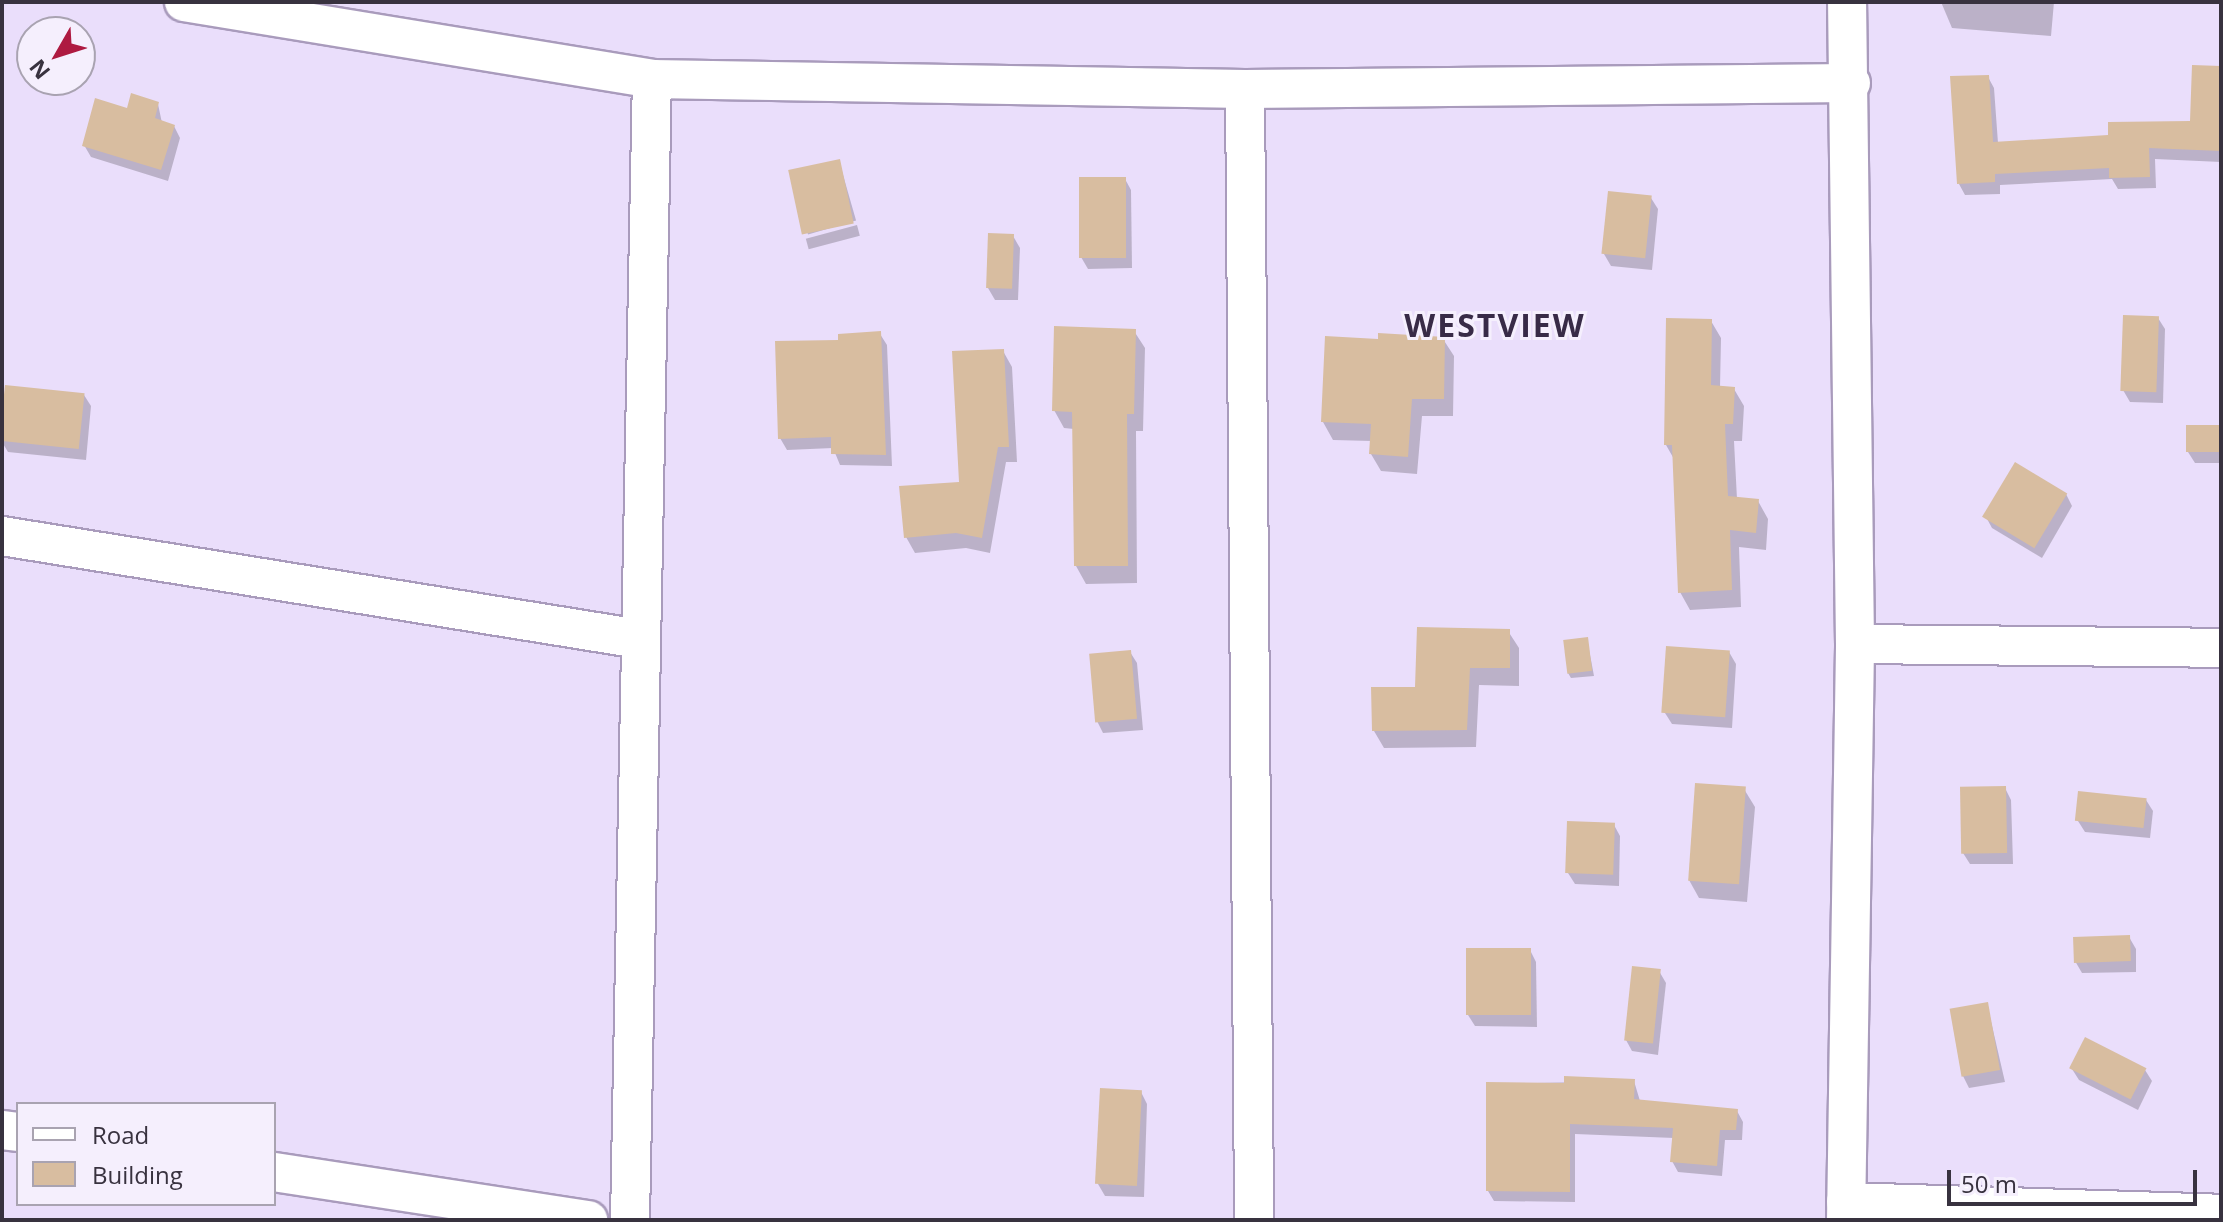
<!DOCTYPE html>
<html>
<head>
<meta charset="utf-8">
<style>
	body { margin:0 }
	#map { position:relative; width:2223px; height:1222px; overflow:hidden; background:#eadefb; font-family:"Open Sans",sans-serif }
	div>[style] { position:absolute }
	.shadow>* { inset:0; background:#0003; transform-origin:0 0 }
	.building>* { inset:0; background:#d8bda0; transform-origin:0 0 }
	.roads { filter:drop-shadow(2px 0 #a99bbc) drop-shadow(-2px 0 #a99bbc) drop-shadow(0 2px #a99bbc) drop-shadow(0 -2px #a99bbc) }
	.minor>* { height:38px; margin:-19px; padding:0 19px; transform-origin:19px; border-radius:19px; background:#fff }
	span { translate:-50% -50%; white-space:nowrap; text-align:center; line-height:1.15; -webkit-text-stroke:6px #f5effd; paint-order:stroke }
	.district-label { font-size:32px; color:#382b47; font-weight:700; letter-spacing:2px }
	.frame { position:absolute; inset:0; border:4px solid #38323f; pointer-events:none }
	.legend { position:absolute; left:16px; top:1102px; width:260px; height:104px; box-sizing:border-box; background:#f5effd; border:2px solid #a9a3b1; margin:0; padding:10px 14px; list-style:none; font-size:24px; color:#38323f }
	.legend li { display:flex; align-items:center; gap:16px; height:40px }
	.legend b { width:40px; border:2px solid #a9a3b1 }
	.north { position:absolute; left:16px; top:16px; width:80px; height:80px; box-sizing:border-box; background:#f5effd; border:2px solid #a9a3b1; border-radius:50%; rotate:231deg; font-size:22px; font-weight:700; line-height:32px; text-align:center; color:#38323f }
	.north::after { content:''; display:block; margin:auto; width:28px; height:36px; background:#ae1a41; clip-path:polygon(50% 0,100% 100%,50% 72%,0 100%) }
	.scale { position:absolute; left:1947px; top:1170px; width:250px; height:36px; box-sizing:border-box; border:4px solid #38323f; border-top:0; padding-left:10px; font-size:24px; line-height:28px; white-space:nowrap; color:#38323f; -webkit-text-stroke:6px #f5effd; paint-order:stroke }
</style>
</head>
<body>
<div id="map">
	<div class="shadow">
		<div style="clip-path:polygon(1941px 2px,2054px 2px,2051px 36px,1952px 28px)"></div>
		<div style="clip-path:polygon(2221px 68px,2221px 162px,2155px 159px,2156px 188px,2118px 189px,2112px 179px,2000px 185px,2000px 194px,1965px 195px,1959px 184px,1988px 77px,1994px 88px,1998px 143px,2110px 137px,2192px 123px)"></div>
		<div style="clip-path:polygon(158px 104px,162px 123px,174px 126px,180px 138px,168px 181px,91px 157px,84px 145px,129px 111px)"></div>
		<div style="left:839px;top:161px;width:62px;height:50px;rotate:74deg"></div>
		<div style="clip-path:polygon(1125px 179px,1131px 190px,1132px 268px,1088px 269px,1081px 257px)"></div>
		<div style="clip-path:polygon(1651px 198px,1658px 209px,1652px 270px,1611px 266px,1604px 254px)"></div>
		<div style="left:857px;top:225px;width:11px;height:53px;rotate:75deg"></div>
		<div style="clip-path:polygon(1013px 236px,1020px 248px,1018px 300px,995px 300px,988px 288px)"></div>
		<div style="left:2219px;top:241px;width:2px;height:84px"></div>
		<div style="clip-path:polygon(2158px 318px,2165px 329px,2163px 403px,2130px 402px,2123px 390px)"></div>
		<div style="clip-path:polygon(1711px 321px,1721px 338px,1720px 388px,1734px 389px,1744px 406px,1742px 441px,1734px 441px,1737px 499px,1758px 501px,1768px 519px,1766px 550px,1739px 547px,1741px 607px,1690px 610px,1680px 592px,1674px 459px,1666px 445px)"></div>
		<div style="clip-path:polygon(1134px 331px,1145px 348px,1143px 431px,1136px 431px,1137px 583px,1086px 584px,1076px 566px,1074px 429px,1064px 428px,1054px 410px)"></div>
		<div style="clip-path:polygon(880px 334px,887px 345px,892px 466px,840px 465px,833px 448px,787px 450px,780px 438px,840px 342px)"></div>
		<div style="clip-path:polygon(1443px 339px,1454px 356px,1453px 416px,1422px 416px,1417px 474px,1381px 471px,1371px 454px,1372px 441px,1333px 440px,1323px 422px,1380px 341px)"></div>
		<div style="clip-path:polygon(1003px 351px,1012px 367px,1017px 462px,1006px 462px,990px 553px,966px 548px,915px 553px,906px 537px,961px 484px)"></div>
		<div style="clip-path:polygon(7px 387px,84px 395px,91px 406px,86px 460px,8px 452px,2px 442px)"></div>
		<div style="clip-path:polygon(2221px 427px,2221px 463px,2195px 463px,2188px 452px)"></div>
		<div style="clip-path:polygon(2066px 494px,2072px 506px,2042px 558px,1992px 528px,1986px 517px)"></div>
		<div style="clip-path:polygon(1508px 631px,1519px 648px,1519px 686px,1479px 685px,1476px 747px,1384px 748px,1374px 731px,1417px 689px)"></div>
		<div style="clip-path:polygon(1587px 639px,1594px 676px,1571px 678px,1568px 673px)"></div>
		<div style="clip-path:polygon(1130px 652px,1137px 663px,1143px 730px,1103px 733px,1097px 721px)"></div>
		<div style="clip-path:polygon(1729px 652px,1736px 664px,1732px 728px,1672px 724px,1665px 713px)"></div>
		<div style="clip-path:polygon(2005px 788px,2011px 800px,2013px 864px,1970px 864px,1963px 853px)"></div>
		<div style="clip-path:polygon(1744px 789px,1755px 807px,1747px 902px,1699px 898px,1689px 880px)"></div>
		<div style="clip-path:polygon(2146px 800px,2153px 811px,2150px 838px,2085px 832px,2078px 821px)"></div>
		<div style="clip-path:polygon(1614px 825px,1620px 836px,1619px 886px,1575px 884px,1568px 873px)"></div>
		<div style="clip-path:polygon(2129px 937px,2136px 949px,2136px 972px,2082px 973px,2075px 961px)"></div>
		<div style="clip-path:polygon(1530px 950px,1536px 962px,1537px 1027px,1475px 1026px,1468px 1015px)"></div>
		<div style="clip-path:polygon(1659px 971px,1666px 983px,1658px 1055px,1632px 1051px,1626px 1040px)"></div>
		<div style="clip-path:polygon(1987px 1004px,2005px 1082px,1969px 1088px,1963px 1076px)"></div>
		<div style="clip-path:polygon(2072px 1069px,2145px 1070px,2152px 1081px,2138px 1110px,2079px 1080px)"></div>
		<div style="clip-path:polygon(1634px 1081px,1640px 1101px,1737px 1111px,1743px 1122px,1742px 1140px,1725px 1140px,1722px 1176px,1678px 1172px,1672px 1161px,1674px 1138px,1575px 1134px,1575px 1202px,1494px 1201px,1488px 1191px,1488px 1084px)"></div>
		<div style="clip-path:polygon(1141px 1092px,1147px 1104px,1144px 1197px,1105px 1196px,1098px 1184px)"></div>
	</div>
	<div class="building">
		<div style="clip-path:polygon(2192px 65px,2221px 66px,2221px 151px,2149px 148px,2150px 177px,2109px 178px,2109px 168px,1995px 174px,1995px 182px,1957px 184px,1950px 76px,1989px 75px,1993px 142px,2108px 135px,2108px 122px,2190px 121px)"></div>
		<div style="clip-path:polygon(131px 93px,159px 102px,155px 118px,175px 125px,161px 170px,82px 146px,95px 98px,127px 108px)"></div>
		<div style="left:840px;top:159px;width:66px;height:53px;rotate:78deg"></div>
		<div style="left:1079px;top:177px;width:47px;height:81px"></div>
		<div style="left:1608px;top:191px;width:44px;height:63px;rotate:6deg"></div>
		<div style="left:988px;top:233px;width:26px;height:55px;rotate:2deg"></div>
		<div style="left:2123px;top:315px;width:36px;height:76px;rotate:2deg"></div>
		<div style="clip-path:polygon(1666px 318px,1712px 319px,1711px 385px,1735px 387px,1733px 424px,1725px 424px,1728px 496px,1759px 499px,1756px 533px,1730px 530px,1732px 590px,1678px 593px,1672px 445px,1664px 445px)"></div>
		<div style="clip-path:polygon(1054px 326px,1136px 329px,1134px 414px,1127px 414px,1128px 566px,1074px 566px,1072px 412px,1052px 411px)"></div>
		<div style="clip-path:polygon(881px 331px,886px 455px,831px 454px,831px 437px,778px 439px,775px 341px,838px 340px,838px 334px)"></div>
		<div style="clip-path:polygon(1378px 333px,1445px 337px,1444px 399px,1412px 399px,1408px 457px,1369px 454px,1371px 424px,1321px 422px,1325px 336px,1378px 339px)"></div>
		<div style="clip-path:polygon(1004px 349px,1009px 447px,998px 447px,982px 538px,956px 533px,904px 538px,899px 486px,959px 482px,952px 351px)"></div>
		<div style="left:5px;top:385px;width:80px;height:56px;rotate:6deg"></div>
		<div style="left:2186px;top:425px;width:35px;height:27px"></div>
		<div style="left:2015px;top:462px;width:61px;height:64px;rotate:31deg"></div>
		<div style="clip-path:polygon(1417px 627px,1510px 629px,1510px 668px,1470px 668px,1467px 730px,1372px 731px,1371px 687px,1415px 687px)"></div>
		<div style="left:1588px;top:637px;width:34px;height:25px;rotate:83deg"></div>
		<div style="left:1666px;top:646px;width:64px;height:67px;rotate:4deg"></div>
		<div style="left:1131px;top:650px;width:69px;height:42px;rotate:85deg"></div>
		<div style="left:1695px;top:783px;width:51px;height:98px;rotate:4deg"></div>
		<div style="left:2006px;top:786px;width:67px;height:46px;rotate:89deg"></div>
		<div style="left:2078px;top:791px;width:69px;height:30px;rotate:6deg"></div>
		<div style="left:1567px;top:821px;width:48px;height:52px;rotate:2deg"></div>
		<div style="left:2130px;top:935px;width:26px;height:57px;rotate:88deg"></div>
		<div style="left:1466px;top:948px;width:65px;height:67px"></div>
		<div style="left:1632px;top:966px;width:29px;height:75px;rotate:6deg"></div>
		<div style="left:1988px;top:1002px;width:69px;height:39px;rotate:80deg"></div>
		<div style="left:2085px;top:1037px;width:69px;height:35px;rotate:27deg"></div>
		<div style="clip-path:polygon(1564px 1076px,1635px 1079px,1634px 1099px,1738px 1109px,1736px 1130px,1720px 1130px,1717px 1166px,1670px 1162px,1673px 1128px,1570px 1124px,1570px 1192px,1486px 1191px,1486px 1082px,1564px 1083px)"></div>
		<div style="left:1100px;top:1088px;width:42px;height:96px;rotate:3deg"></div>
	</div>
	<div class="roads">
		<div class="minor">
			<div style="left:184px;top:2px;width:474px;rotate:9.3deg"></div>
			<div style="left:652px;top:79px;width:593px;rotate:0.97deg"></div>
			<div style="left:1245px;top:89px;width:606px;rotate:-0.57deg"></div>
			<div style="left:1245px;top:89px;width:1131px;rotate:89.54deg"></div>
			<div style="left:2px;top:536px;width:645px;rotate:9.18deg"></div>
			<div style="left:1855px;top:644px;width:366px;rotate:0.6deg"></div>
			<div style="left:2px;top:1130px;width:16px;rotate:7deg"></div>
			<div style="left:274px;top:1172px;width:318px;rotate:8.7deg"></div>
			<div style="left:1846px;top:1202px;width:375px;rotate:1.8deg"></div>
			<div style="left:630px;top:1220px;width:1141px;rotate:-88.9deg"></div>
			<div style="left:1846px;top:1220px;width:576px;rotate:-89.1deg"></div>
			<div style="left:1855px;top:644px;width:642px;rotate:-90.71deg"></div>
		</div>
	</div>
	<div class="district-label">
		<span style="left:1495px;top:325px">WESTVIEW</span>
	</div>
	<div class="frame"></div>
	<ul class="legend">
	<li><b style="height:10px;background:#fff"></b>Road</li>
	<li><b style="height:22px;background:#d8bda0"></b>Building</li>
	</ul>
	<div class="north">N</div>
	<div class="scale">50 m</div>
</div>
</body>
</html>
